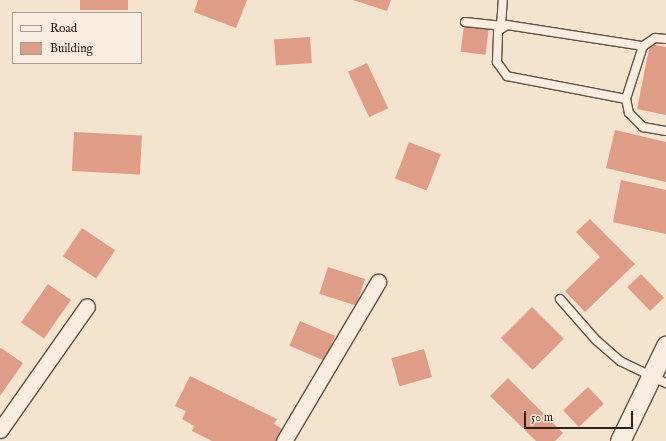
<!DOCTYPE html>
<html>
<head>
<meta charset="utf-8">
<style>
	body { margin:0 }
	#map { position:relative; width:666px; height:441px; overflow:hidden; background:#f4e4cd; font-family:"IM FELL English",serif }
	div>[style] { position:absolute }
	.building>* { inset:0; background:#df9c87; transform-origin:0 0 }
	.roads { filter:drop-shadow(1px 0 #5f5242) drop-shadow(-1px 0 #5f5242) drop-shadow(0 1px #5f5242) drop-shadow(0 -1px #5f5242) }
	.service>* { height:8px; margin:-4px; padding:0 4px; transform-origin:4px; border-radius:4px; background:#f8edde }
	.minor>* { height:15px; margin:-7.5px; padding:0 7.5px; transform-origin:7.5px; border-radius:7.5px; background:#f8edde }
	.tertiary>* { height:19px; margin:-9.5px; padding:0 9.5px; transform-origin:9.5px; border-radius:9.5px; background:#f8edde }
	span { translate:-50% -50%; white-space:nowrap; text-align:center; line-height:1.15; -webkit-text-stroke:3px #f8edde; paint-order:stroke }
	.legend { position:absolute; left:12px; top:12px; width:130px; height:52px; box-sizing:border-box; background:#f8edde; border:1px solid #a79c8d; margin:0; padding:5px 7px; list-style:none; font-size:12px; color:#2d2213 }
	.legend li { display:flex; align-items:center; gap:8px; height:20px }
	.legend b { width:20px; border:1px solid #a79c8d }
	.scale { position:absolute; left:524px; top:411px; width:109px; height:18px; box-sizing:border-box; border:2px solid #2d2213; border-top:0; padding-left:5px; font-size:12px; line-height:14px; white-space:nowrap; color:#2d2213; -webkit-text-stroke:3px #f8edde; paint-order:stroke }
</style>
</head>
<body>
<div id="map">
	<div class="building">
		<div style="left:80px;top:0;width:48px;height:10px"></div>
		<div style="clip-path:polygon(198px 0,247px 0,236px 28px,194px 12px)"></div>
		<div style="clip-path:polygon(353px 0,391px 0,387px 11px)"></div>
		<div style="left:464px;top:25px;width:25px;height:27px;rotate:7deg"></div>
		<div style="left:310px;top:37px;width:26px;height:36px;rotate:86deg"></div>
		<div style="clip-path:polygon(650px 44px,666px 47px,666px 115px,637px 109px)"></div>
		<div style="left:367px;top:63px;width:50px;height:21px;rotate:65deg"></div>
		<div style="clip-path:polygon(615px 130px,666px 142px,666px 182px,606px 168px)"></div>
		<div style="left:74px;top:132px;width:68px;height:39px;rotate:3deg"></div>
		<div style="left:409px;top:142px;width:34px;height:39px;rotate:21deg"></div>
		<div style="clip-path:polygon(621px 180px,666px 190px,666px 234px,613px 222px)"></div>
		<div style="clip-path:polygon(590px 219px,635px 264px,585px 312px,565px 291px,600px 257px,576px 232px)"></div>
		<div style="left:82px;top:228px;width:40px;height:34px;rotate:34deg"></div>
		<div style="left:328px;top:267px;width:39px;height:28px;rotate:18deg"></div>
		<div style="left:641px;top:274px;width:33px;height:19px;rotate:46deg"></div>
		<div style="left:48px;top:284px;width:28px;height:47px;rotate:35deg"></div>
		<div style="left:532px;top:307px;width:45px;height:44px;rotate:45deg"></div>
		<div style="left:300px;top:321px;width:38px;height:27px;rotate:23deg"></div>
		<div style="clip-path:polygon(1px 348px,23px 363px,0 396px,0 349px)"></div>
		<div style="left:424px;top:349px;width:29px;height:34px;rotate:74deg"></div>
		<div style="clip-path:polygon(190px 376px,277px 419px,274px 424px,282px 429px,276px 441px,212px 441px,192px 431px,194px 426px,182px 419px,186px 411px,175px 406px)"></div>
		<div style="clip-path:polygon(508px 378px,563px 433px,555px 441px,536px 441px,490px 396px)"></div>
		<div style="left:588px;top:387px;width:23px;height:34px;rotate:47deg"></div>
	</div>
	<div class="roads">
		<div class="service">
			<div style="left:465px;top:22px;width:36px;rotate:6deg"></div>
			<div style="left:501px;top:26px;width:26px;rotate:-86deg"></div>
			<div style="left:666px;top:39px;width:11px;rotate:-175deg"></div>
			<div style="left:655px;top:38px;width:14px;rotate:146deg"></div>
			<div style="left:643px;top:46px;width:56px;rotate:107.8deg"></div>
			<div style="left:626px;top:99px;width:14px;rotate:78deg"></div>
			<div style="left:629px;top:113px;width:20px;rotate:45deg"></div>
			<div style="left:643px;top:127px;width:23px;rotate:10deg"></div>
			<div style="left:626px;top:99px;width:121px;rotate:-169.1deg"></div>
			<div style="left:507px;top:76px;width:17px;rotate:-126deg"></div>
			<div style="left:497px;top:62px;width:31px;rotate:-88deg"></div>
			<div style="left:498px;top:31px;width:11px;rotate:-34deg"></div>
			<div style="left:507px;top:25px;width:138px;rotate:8.8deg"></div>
			<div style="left:560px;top:299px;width:55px;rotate:48.7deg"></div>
			<div style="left:596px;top:340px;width:32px;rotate:41deg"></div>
			<div style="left:620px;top:361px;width:51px;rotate:25.6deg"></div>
		</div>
		<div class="minor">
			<div style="left:0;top:430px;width:151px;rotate:-54.9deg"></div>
			<div style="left:284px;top:441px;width:185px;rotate:-59.4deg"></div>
		</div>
		<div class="tertiary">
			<div style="left:620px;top:441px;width:106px;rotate:-64.2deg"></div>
		</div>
	</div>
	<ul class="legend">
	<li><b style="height:5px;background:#f8edde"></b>Road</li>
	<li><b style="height:11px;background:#df9c87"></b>Building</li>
	</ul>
	<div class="scale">50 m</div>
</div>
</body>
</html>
